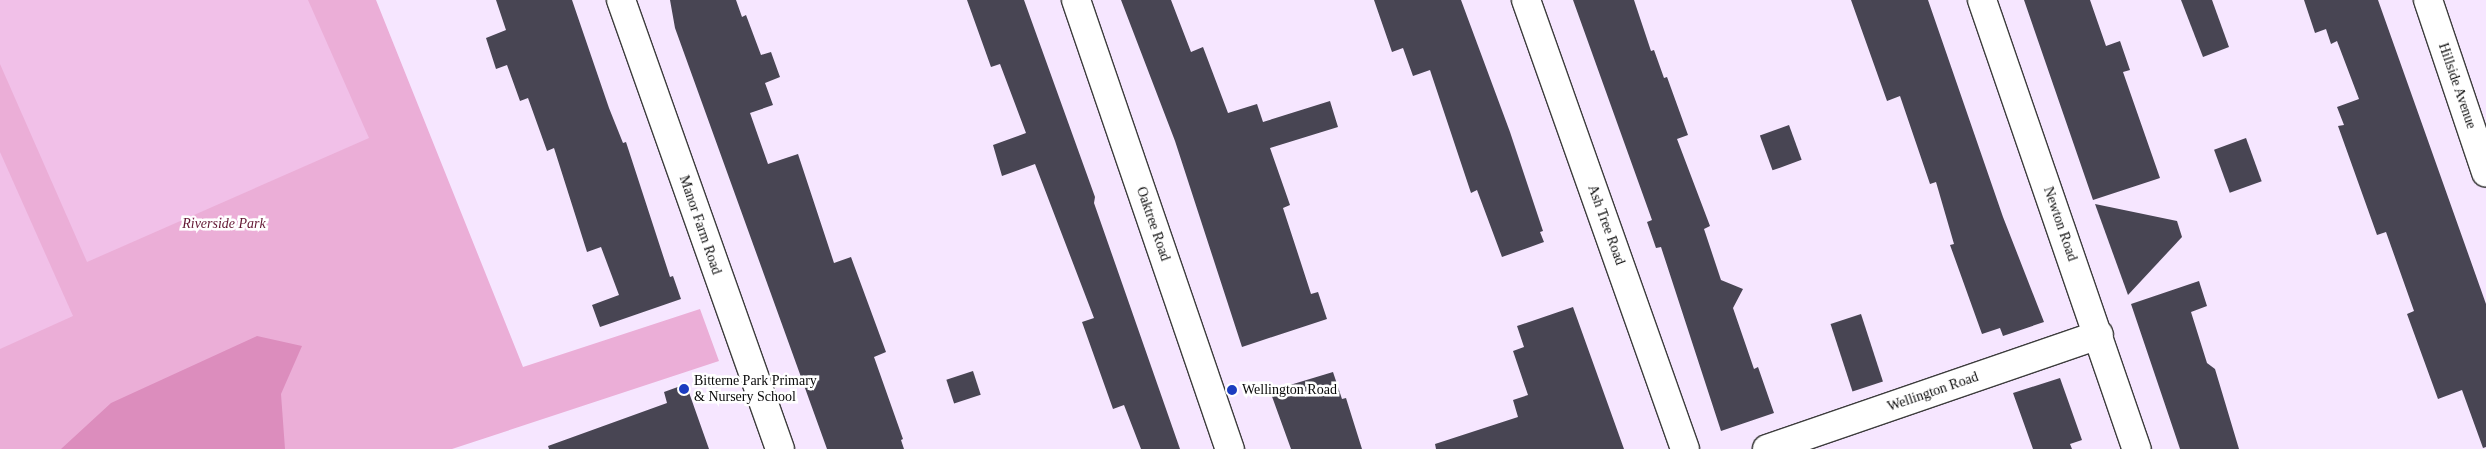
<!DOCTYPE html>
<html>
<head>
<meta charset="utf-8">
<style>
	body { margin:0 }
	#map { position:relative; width:2486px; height:449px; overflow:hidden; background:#f6e6ff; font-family:Georgia,serif }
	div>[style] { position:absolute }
	.green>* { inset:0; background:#ebaed7 }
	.forest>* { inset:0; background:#dc8dbd }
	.pitch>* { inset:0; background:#f1c0e8 }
	.building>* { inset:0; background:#484553; transform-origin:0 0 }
	.roads { filter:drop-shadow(1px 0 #3c3c3c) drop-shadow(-1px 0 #3c3c3c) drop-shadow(0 1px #3c3c3c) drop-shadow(0 -1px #3c3c3c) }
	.minor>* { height:28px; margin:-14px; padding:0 14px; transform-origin:14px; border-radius:14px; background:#fff }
	.dots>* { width:14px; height:14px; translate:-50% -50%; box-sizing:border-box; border:2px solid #fff; border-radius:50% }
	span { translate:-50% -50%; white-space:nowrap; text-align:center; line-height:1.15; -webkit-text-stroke:5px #fff; paint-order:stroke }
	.street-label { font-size:14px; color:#090909 }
	.park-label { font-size:14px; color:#631733; font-style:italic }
	.poi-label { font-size:14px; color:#090909 }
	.left { translate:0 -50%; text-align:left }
</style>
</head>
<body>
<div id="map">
	<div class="green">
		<div style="clip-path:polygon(0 0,376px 0,523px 367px,700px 309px,719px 361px,452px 449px,0 449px)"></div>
	</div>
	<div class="forest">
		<div style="clip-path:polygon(257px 336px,302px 346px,281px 394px,285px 449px,61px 449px,111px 403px)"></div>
	</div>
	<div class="pitch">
		<div style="clip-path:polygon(0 0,308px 0,369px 138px,87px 262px,0 64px)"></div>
		<div style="clip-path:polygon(0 152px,73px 316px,0 349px)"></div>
	</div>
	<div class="building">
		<div style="clip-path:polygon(496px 0,572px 0,609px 108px,623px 143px,626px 142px,670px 277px,673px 276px,681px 299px,600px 327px,592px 305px,619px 295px,601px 247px,587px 252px,554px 148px,547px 151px,528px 98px,520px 101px,507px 65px,496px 69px,486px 38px,506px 30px)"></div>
		<div style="clip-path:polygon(670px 0,736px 0,742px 17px,746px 15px,761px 55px,771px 52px,780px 77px,765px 83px,773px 105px,750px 113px,768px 164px,798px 154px,834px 263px,851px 257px,886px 352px,874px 357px,903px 439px,901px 440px,904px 449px,827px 449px,675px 28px)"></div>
		<div style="clip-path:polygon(967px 0,1024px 0,1095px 197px,1094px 203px,1180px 449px,1141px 449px,1124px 405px,1113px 409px,1082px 322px,1094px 318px,1035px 164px,1002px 176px,993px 145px,1026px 133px,1000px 64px,991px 67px)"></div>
		<div style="clip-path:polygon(1121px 0,1171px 0,1191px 52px,1203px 47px,1228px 113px,1257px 104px,1263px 122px,1330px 101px,1338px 127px,1270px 148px,1290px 205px,1283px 208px,1300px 260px,1311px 294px,1318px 292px,1327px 319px,1242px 347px,1175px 141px)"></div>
		<div style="clip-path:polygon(1374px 0,1461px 0,1510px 132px,1543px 231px,1540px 232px,1544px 242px,1502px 257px,1477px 190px,1471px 193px,1430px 70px,1413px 76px,1403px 48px,1392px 52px)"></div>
		<div style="clip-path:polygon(1573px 0,1634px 0,1651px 51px,1654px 50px,1664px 78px,1667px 77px,1688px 135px,1677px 139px,1710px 226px,1704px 229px,1721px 280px,1743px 289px,1733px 308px,1754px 369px,1758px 367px,1774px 413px,1721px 431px,1661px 247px,1656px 248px,1647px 222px,1652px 220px)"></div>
		<div style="clip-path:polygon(1851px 0,1928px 0,2003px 217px,2044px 322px,2003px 336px,2000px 328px,1982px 334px,1950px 245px,1954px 244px,1936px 182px,1930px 184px,1900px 96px,1887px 101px)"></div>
		<div style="clip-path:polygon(2024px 0,2090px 0,2106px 46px,2120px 41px,2130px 70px,2123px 72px,2160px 178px,2093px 200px)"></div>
		<div style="clip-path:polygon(2181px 0,2212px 0,2229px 47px,2203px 57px)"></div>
		<div style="clip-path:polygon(2304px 0,2378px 0,2486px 304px,2486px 447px,2483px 448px,2462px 390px,2438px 399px,2407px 314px,2414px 311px,2386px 232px,2377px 235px,2338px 126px,2344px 125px,2337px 107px,2359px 99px,2337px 41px,2331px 44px,2326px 29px,2315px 33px)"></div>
		<div style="left:1789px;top:125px;width:37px;height:31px;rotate:70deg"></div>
		<div style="left:2246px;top:138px;width:46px;height:34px;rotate:70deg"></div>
		<div style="clip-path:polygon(2095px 204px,2177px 221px,2182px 237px,2128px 295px)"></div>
		<div style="clip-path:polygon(2199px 281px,2207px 306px,2191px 312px,2207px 363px,2215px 369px,2239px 449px,2180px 449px,2131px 304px)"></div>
		<div style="clip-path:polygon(1573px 307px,1624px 449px,1436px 449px,1435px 444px,1518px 417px,1513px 400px,1528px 395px,1513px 351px,1524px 347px,1517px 326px)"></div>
		<div style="left:1861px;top:314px;width:71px;height:32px;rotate:72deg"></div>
		<div style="left:973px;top:371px;width:25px;height:28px;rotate:72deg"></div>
		<div style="clip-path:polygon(1333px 372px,1342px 399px,1346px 398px,1362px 449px,1291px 449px,1270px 391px)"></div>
		<div style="clip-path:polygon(2060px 378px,2082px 440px,2070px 444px,2072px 449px,2033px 449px,2013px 393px)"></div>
		<div style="clip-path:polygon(686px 384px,709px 449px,549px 449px,548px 446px,667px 403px,664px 392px)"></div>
	</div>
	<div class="roads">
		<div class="minor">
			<div style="left:621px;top:0;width:476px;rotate:70.5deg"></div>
			<div style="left:1076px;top:0;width:475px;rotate:71.1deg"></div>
			<div style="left:1526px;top:0;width:476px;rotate:70.5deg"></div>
			<div style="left:1982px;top:0;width:475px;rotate:71deg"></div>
			<div style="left:2428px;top:0;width:182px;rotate:71.4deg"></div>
			<div style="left:1767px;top:449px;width:351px;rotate:-19deg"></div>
		</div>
	</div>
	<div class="dots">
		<div style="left:684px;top:389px;background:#1b3cc0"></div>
		<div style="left:1232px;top:390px;background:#1b3cc0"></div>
	</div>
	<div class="street-label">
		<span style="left:2457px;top:86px;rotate:71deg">Hillside Avenue</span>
		<span style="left:1153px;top:224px;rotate:71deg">Oaktree Road</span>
		<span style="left:2060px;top:224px;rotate:71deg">Newton Road</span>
		<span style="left:700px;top:225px;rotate:71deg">Manor Farm Road</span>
		<span style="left:1606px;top:225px;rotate:70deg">Ash Tree Road</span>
		<span style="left:1933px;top:392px;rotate:-19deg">Wellington Road</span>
	</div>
	<div class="park-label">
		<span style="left:224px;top:224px">Riverside Park</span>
	</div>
	<div class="poi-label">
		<span class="left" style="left:694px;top:389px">Bitterne Park Primary<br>&amp; Nursery School</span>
		<span class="left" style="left:1242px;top:390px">Wellington Road</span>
	</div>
</div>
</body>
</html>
